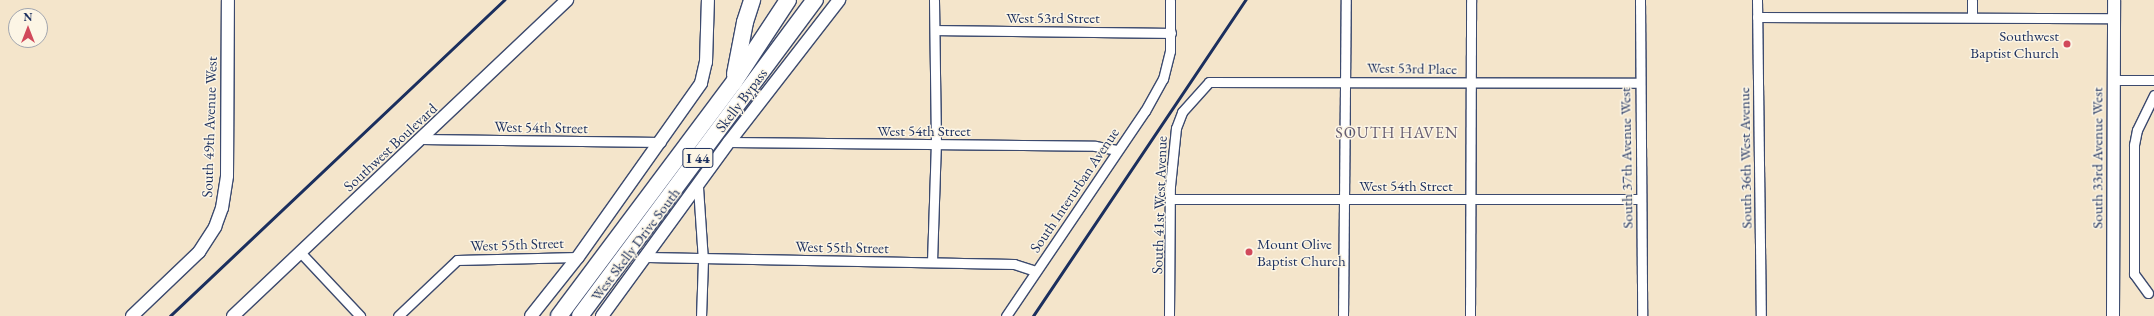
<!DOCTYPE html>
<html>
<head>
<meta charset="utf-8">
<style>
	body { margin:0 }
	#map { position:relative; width:2154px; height:316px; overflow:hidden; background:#f4e5cb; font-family:"EB Garamond",serif }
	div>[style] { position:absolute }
	.roads { filter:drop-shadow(1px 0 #3c4a6e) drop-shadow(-1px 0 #3c4a6e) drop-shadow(0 1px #3c4a6e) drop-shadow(0 -1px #3c4a6e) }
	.street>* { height:9px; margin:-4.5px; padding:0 4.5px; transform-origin:4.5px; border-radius:4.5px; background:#fff }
	.secondary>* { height:12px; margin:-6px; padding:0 6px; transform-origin:6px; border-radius:6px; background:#fff }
	.highway>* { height:16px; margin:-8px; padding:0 8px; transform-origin:8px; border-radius:8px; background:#fff }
	.rail>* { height:2.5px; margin:-1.25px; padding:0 1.25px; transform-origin:1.25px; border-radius:1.25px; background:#1b2f5e }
	.dots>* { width:11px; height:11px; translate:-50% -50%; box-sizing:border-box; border:2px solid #fcf5e5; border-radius:50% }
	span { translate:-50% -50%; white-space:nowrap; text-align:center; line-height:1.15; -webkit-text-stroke:3px #fcf5e5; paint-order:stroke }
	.shield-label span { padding:1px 3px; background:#fcf5e5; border:1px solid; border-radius:3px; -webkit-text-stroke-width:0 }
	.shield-label { font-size:14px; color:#1b2f5e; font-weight:700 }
	.street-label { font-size:15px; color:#1b2f5e }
	.poi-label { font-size:15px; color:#1b2f5e }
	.right { translate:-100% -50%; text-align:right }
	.left { translate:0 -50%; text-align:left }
	.neighbourhood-label { font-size:16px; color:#665d71; letter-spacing:1px }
	.north { position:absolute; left:8px; top:8px; width:40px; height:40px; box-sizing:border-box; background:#fcf5e5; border:1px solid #a2a6af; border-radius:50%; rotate:0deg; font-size:11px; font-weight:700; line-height:16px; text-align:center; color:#1b2f5e }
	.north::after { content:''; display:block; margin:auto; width:14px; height:18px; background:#d1495b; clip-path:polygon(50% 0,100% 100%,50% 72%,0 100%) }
</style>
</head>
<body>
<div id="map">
	<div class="roads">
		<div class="street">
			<div style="left:1640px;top:0;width:316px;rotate:89.6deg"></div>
			<div style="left:1757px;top:0;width:316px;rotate:89.3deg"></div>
			<div style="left:1972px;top:0;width:16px;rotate:90deg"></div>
			<div style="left:1757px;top:17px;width:357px;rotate:0.2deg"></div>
			<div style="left:935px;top:30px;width:236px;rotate:0.7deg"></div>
			<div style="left:2113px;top:80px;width:41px"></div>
			<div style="left:421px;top:139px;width:240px;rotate:0.7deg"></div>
			<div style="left:729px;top:142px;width:366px;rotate:0.6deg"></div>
			<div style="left:1095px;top:146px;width:22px;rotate:10deg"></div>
			<div style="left:698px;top:187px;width:73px;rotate:86.1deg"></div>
			<div style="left:703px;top:260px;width:56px;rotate:92deg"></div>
			<div style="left:1170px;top:199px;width:471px"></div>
			<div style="left:300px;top:252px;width:88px;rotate:46.8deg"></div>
			<div style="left:647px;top:257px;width:367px;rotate:1.1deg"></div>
			<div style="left:1014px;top:264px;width:23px;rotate:18deg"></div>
			<div style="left:932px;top:262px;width:118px;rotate:-88.1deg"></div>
			<div style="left:936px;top:144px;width:144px;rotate:-90.8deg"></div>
			<div style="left:2148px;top:293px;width:24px;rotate:-126deg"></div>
			<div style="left:2134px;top:274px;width:129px;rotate:-90deg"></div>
			<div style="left:2134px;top:145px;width:15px;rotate:-79deg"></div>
			<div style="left:2137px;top:130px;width:39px;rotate:-64deg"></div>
			<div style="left:398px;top:316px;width:81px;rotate:-43.5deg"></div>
			<div style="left:457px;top:260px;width:121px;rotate:-1.4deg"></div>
			<div style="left:1006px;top:316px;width:248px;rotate:-55.9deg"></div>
			<div style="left:1145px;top:111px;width:37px;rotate:-61deg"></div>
			<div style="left:1163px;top:79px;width:29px;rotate:-76deg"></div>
			<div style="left:1170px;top:51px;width:51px;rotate:-90deg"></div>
			<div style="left:1169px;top:316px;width:130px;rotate:-89.6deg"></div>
			<div style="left:1170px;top:186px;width:58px;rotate:-84.1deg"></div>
			<div style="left:1176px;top:128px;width:17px;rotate:-69deg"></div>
			<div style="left:1182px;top:112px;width:40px;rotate:-48deg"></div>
			<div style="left:1209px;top:82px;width:430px;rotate:0.1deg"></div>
			<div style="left:1343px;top:316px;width:316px;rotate:-89.5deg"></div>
			<div style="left:1470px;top:316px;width:316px;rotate:-89.8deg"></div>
		</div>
		<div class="secondary">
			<div style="left:132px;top:316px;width:93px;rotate:-43.7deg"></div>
			<div style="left:199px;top:252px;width:30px;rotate:-57deg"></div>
			<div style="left:215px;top:227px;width:20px;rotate:-70deg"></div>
			<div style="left:222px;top:208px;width:32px;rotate:-81deg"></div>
			<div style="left:227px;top:176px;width:176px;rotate:-89.7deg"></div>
			<div style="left:233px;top:316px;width:460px;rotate:-43.4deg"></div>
			<div style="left:531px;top:316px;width:75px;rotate:-51.5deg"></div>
			<div style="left:578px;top:257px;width:213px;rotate:-54.7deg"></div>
			<div style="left:701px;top:83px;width:22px;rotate:-77deg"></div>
			<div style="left:706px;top:62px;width:62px;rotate:-88.2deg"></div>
			<div style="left:602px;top:316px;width:215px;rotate:-53.9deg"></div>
			<div style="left:729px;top:142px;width:180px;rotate:-52.2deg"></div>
			<div style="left:2113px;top:316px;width:316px;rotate:-89.8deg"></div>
		</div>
		<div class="highway">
			<div style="left:735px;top:74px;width:53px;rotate:-79.1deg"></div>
			<div style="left:745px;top:22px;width:23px;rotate:-72deg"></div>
			<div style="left:559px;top:316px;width:292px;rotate:-53.2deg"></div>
			<div style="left:734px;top:82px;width:98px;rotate:-56.6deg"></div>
			<div style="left:580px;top:316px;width:394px;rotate:-53.4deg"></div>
		</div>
	</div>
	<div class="rail">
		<div style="left:170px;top:316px;width:460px;rotate:-43.4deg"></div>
		<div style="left:1033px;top:316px;width:381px;rotate:-56.1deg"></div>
	</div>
	<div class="dots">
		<div style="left:2067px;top:44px;background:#d1495b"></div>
		<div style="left:1249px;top:252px;background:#d1495b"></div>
	</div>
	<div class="shield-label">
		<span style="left:698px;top:158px">I 44</span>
	</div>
	<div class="street-label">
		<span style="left:1053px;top:18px">West 53rd Street</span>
		<span style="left:1412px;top:68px;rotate:1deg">West 53rd Place</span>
		<span style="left:741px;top:100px;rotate:-53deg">Skelly Bypass</span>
		<span style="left:209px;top:127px;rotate:-88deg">South 49th Avenue West</span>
		<span style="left:541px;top:127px;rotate:1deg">West 54th Street</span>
		<span style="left:924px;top:131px">West 54th Street</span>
		<span style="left:390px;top:147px;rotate:-43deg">Southwest Boulevard</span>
		<span style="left:1626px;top:158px;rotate:-91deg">South 37th Avenue West</span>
		<span style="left:1745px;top:158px;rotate:-91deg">South 36th West Avenue</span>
		<span style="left:2097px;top:158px;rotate:-90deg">South 33rd Avenue West</span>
		<span style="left:1406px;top:186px">West 54th Street</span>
		<span style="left:1074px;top:190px;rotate:-56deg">South Interurban Avenue</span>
		<span style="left:1159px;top:205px;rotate:-88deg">South 41st West Avenue</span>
		<span style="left:517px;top:244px;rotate:-2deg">West 55th Street</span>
		<span style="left:635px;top:244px;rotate:-53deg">West Skelly Drive South</span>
		<span style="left:842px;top:247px;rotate:1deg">West 55th Street</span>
	</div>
	<div class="poi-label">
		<span class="right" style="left:2059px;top:44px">Southwest<br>Baptist Church</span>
		<span class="left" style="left:1257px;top:252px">Mount Olive<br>Baptist Church</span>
	</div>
	<div class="neighbourhood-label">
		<span style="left:1397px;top:133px">SOUTH HAVEN</span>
	</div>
	<div class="north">N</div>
</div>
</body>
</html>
